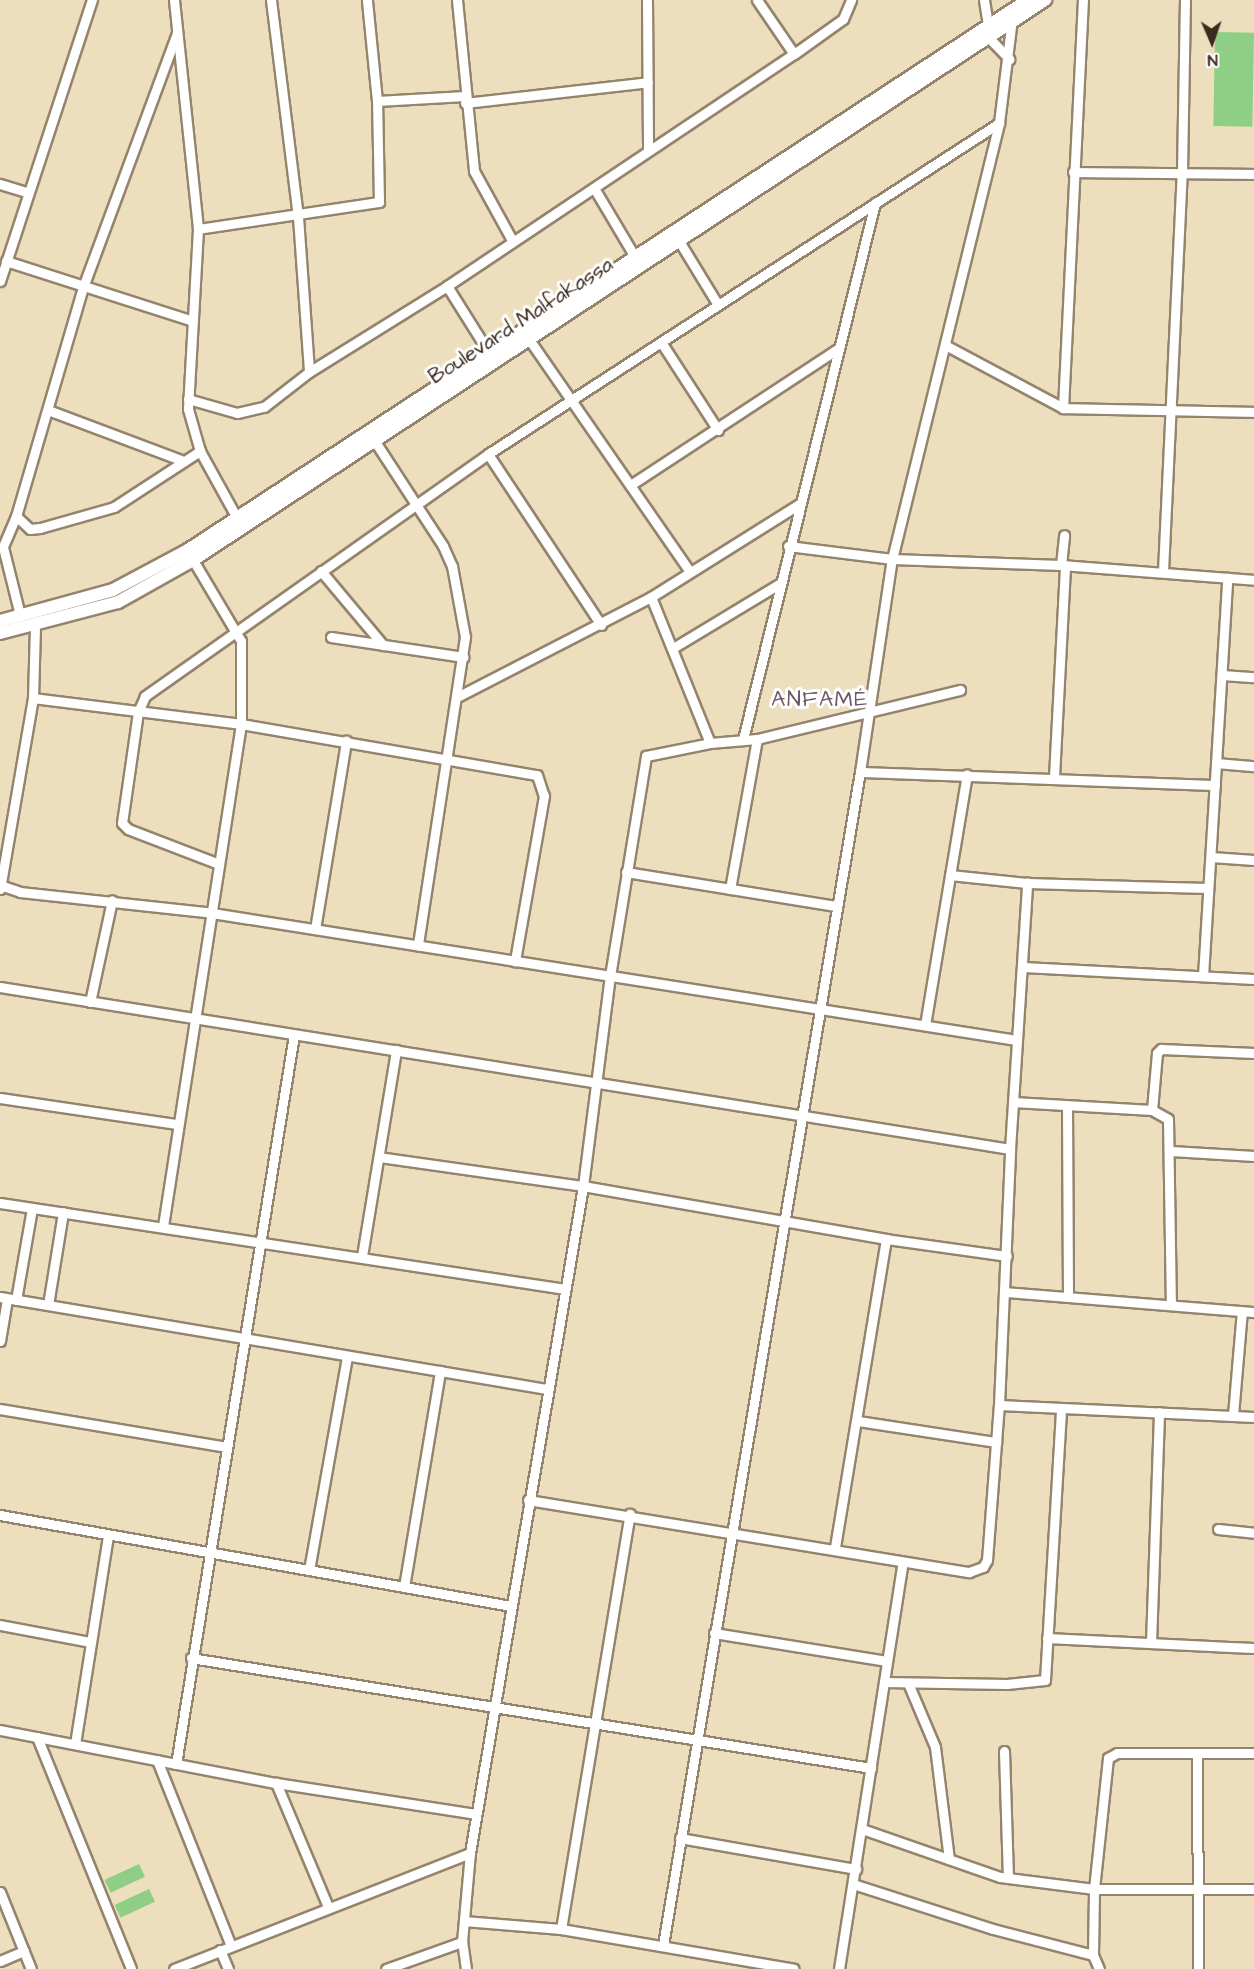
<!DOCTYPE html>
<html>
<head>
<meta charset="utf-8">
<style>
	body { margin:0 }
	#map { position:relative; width:1254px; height:1969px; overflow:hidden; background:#eddfbd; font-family:"Architects Daughter",sans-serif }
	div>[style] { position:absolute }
	.green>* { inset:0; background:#8fce85; transform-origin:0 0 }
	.roads { filter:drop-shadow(2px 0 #94846e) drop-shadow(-2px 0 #94846e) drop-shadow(0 2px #94846e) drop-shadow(0 -2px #94846e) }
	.street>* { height:9px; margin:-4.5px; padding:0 4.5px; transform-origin:4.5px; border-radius:4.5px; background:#fff }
	.secondary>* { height:12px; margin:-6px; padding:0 6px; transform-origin:6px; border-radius:6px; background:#fff }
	span { translate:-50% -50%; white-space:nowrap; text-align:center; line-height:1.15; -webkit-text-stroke:6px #fff; paint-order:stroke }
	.street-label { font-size:21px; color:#3b2a1e }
	.neighbourhood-label { font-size:22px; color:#6d5967; letter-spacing:1.5px }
	.north { position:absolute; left:1182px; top:12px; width:60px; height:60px; -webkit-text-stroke:4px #fff; paint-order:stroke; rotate:178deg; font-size:16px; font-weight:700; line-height:24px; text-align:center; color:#3b2a1e }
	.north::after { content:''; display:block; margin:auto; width:21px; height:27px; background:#3b2a1e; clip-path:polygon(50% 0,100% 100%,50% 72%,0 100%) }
</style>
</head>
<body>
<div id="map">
	<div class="green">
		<div style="left:1215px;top:32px;width:39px;height:94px;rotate:1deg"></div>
		<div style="left:139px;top:1864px;width:14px;height:38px;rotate:65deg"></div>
		<div style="left:149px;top:1889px;width:14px;height:38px;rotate:65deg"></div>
	</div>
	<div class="roads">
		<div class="street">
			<div style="left:174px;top:0;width:230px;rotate:84deg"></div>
			<div style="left:198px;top:229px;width:180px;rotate:93.2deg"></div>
			<div style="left:188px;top:409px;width:44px;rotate:74.1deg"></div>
			<div style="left:200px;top:451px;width:77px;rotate:61.1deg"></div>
			<div style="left:271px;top:0;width:219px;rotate:82.9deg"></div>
			<div style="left:298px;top:217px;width:155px;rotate:85.9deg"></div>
			<div style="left:457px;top:0;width:172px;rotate:84.3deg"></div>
			<div style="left:474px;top:171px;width:79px;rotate:61.2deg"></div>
			<div style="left:647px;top:0;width:149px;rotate:89.6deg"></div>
			<div style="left:757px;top:0;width:65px;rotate:55.6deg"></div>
			<div style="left:984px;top:0;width:39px;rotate:81deg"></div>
			<div style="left:990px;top:39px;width:28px;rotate:46deg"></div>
			<div style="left:177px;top:33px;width:271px;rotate:110.3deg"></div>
			<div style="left:83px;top:287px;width:239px;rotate:106.3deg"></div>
			<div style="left:16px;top:516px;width:19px;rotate:43deg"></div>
			<div style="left:30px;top:529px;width:10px;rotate:-6deg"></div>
			<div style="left:40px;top:528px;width:77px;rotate:-15.8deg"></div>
			<div style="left:114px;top:507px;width:103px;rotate:-33.1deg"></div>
			<div style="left:377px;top:101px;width:88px;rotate:-3.3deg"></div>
			<div style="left:465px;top:103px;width:184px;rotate:-6.5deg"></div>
			<div style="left:1073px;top:172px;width:181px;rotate:0.6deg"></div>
			<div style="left:0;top:184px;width:28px;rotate:17deg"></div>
			<div style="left:594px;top:188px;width:80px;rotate:59.3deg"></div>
			<div style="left:198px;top:229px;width:183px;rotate:-8.5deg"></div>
			<div style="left:379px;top:202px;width:101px;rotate:-91.1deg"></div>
			<div style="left:377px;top:101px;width:101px;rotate:-95.7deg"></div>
			<div style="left:679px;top:241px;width:75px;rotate:58.6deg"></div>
			<div style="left:6px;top:261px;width:196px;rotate:17.8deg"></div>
			<div style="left:0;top:281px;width:296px;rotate:-71.9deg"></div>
			<div style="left:447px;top:286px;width:79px;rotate:57.9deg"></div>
			<div style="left:526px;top:335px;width:288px;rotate:55.3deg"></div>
			<div style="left:661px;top:342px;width:105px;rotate:57.1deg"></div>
			<div style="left:947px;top:346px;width:132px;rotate:28.1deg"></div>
			<div style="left:1063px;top:408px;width:191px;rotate:1.2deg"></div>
			<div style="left:188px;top:399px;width:51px;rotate:15.9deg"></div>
			<div style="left:237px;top:413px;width:28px;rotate:-13deg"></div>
			<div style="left:264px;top:407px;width:57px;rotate:-37.9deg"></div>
			<div style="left:309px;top:372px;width:163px;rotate:-31.9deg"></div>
			<div style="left:447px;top:286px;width:417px;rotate:-33.8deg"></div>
			<div style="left:794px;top:54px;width:60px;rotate:-35.5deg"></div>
			<div style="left:843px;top:19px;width:21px;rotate:-67deg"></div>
			<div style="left:1063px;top:408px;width:408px;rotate:-87.2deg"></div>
			<div style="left:48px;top:410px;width:142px;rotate:20.6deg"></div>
			<div style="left:372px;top:437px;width:130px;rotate:56.9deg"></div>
			<div style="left:443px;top:546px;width:22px;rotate:66deg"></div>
			<div style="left:452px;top:566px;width:72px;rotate:79.6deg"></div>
			<div style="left:465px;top:637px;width:312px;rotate:98.7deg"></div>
			<div style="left:488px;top:454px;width:205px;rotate:56.5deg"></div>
			<div style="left:632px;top:484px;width:248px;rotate:-33.3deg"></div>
			<div style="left:16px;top:516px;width:34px;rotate:113deg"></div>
			<div style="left:3px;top:547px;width:70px;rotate:76deg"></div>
			<div style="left:788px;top:546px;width:105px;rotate:7.1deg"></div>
			<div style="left:892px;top:559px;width:169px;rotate:2deg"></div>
			<div style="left:1061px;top:565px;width:194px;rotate:4.4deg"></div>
			<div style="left:1061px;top:565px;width:30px;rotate:-84deg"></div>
			<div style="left:321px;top:571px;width:97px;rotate:50deg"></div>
			<div style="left:1163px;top:571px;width:400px;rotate:-87.3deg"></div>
			<div style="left:1182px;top:171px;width:171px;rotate:-89deg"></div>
			<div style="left:651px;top:597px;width:157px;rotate:68deg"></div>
			<div style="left:331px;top:637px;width:134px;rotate:8.6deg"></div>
			<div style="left:673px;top:648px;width:124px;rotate:-31.1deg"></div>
			<div style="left:1222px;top:675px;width:32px;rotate:4deg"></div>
			<div style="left:459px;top:696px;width:216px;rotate:-27.3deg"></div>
			<div style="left:651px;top:597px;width:175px;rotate:-32.1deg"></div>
			<div style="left:33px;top:698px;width:210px;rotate:7.1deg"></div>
			<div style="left:241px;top:724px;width:300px;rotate:9.8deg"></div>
			<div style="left:537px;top:775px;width:22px;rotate:72deg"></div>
			<div style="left:544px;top:796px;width:168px;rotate:100deg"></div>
			<div style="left:743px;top:739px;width:552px;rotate:-76.17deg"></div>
			<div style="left:1216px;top:763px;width:38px;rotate:5deg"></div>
			<div style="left:860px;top:772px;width:355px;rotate:2.1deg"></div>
			<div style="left:1054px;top:777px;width:212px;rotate:-87deg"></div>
			<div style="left:1211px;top:857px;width:43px;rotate:4deg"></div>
			<div style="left:219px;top:864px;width:97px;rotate:-159deg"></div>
			<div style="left:128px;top:829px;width:8px;rotate:-135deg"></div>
			<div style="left:122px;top:823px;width:112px;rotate:-81.8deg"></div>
			<div style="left:138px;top:712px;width:17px;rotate:-66deg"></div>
			<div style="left:145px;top:696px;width:420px;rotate:-35.2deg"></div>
			<div style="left:488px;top:454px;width:609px;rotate:-32.93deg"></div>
			<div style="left:626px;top:872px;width:214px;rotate:9.2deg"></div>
			<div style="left:950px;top:875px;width:77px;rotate:5.9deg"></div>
			<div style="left:1027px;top:883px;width:181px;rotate:1.6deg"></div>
			<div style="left:0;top:885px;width:21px;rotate:19deg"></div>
			<div style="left:20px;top:892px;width:193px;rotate:6.2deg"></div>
			<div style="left:212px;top:913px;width:815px;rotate:8.97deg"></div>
			<div style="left:0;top:889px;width:194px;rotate:-80.2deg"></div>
			<div style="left:33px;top:698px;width:73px;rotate:-88.4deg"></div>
			<div style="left:730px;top:889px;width:152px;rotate:-79.8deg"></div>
			<div style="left:315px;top:929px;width:191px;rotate:-80.6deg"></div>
			<div style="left:1023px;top:967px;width:231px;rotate:3deg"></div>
			<div style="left:1203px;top:976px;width:399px;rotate:-86.5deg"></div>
			<div style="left:0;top:987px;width:1023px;rotate:9.11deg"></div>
			<div style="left:90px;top:1002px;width:104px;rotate:-77.8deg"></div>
			<div style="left:925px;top:1025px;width:254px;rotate:-80.5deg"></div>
			<div style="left:0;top:1098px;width:179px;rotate:8.4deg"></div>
			<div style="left:1013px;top:1102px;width:139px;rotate:3.3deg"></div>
			<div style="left:1152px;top:1110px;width:18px;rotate:29deg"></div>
			<div style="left:1168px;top:1119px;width:186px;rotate:89.1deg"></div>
			<div style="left:1067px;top:1106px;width:191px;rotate:89.7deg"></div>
			<div style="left:1152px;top:1110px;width:57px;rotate:-85deg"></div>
			<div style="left:1157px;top:1053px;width:6px;rotate:-45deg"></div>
			<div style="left:1161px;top:1049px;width:93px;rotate:2.5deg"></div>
			<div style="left:1171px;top:1151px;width:83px;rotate:3.4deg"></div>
			<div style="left:379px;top:1157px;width:206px;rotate:8.1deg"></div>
			<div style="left:583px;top:1186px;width:308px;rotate:9.9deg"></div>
			<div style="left:886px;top:1239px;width:122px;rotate:8deg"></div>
			<div style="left:0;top:1203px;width:572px;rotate:8.65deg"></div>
			<div style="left:163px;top:1226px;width:508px;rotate:-81.17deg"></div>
			<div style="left:241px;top:724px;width:83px;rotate:-90deg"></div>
			<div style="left:241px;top:641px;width:100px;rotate:-120.7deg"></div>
			<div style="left:362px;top:1256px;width:209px;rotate:-80.6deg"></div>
			<div style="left:1005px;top:1292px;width:250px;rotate:4.6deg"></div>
			<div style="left:0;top:1297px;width:555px;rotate:9.55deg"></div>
			<div style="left:16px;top:1300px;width:93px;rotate:-80.1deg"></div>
			<div style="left:48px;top:1305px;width:94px;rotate:-80.8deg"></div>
			<div style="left:0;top:1341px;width:43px;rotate:-80.5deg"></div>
			<div style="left:999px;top:1405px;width:255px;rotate:2.7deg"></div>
			<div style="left:0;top:1409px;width:230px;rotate:9.5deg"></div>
			<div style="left:1233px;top:1415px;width:104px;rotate:-85.1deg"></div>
			<div style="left:858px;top:1421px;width:140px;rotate:8.7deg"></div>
			<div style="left:528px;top:1500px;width:447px;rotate:9.3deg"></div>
			<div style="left:969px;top:1572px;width:15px;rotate:-20deg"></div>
			<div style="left:983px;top:1567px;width:8px;rotate:-60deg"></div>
			<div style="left:987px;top:1560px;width:155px;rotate:-85.6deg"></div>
			<div style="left:999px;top:1405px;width:256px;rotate:-87.5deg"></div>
			<div style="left:1010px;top:1149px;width:267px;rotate:-86.3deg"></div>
			<div style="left:0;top:1515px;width:519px;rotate:10.1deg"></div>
			<div style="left:1218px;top:1529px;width:36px;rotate:6deg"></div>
			<div style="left:835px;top:1547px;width:312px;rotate:-80.6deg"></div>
			<div style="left:309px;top:1570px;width:217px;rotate:-79.9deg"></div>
			<div style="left:404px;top:1587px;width:219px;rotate:-80.5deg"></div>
			<div style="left:0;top:1625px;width:92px;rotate:10.7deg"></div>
			<div style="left:714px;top:1633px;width:175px;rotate:9.2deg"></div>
			<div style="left:1047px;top:1638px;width:207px;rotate:2.8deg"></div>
			<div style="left:1151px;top:1643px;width:231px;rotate:-88deg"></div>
			<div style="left:191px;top:1658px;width:689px;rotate:9.19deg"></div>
			<div style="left:884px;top:1682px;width:123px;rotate:0.9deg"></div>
			<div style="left:1007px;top:1684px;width:38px;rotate:-6deg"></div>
			<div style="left:1045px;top:1680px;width:272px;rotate:-86.6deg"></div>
			<div style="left:908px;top:1683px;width:69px;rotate:67.1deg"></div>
			<div style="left:935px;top:1747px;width:113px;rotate:82.9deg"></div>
			<div style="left:0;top:1730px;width:281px;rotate:10.9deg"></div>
			<div style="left:276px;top:1783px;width:202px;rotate:8.8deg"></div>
			<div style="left:37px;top:1737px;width:250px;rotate:67.9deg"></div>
			<div style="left:75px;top:1744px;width:212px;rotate:-81deg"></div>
			<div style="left:1004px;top:1751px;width:126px;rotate:88.2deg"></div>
			<div style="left:1197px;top:1755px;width:214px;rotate:89.7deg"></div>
			<div style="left:157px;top:1760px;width:200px;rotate:68.3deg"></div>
			<div style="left:176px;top:1764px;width:738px;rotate:-80.81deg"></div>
			<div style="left:276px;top:1783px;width:134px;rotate:67.2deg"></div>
			<div style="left:862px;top:1829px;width:146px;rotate:19.2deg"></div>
			<div style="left:1000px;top:1877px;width:95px;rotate:7.3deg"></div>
			<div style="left:1094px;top:1889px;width:160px"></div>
			<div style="left:680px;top:1838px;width:179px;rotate:10deg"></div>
			<div style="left:853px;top:1884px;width:147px;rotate:17.8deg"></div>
			<div style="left:993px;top:1929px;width:103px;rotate:14.6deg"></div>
			<div style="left:0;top:1892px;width:83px;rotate:68.1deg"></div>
			<div style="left:464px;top:1921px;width:97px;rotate:4.7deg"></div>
			<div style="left:561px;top:1929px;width:236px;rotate:9.7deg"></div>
			<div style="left:561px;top:1929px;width:421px;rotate:-80.6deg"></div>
			<div style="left:663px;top:1945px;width:1189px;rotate:-80.47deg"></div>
			<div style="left:860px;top:772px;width:215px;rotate:-81.5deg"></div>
			<div style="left:892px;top:559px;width:449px;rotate:-76.2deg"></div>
			<div style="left:999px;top:123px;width:106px;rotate:-82.9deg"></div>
			<div style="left:220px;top:1950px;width:21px;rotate:67deg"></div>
			<div style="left:0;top:1961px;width:26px;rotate:-23deg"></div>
			<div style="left:174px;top:1969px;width:318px;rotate:-21.4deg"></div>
			<div style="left:386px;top:1969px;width:81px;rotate:-19.6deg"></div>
			<div style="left:466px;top:1969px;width:27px;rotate:-98deg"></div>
			<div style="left:462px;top:1942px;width:89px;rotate:-84.9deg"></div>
			<div style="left:470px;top:1853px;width:677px;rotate:-80.38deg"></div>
			<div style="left:583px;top:1186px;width:212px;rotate:-82.7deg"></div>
			<div style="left:610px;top:976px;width:223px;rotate:-80.7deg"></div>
			<div style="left:646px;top:756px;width:65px;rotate:-11.5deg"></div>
			<div style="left:710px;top:743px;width:47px;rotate:-4.9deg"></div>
			<div style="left:757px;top:739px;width:209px;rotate:-13.6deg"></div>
			<div style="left:839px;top:1969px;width:412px;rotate:-81.1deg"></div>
			<div style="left:1099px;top:1969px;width:15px;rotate:-113deg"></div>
			<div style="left:1093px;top:1955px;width:66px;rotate:-89.1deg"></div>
			<div style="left:1094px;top:1889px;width:132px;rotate:-83.9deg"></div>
			<div style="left:1108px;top:1758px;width:10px;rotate:-29deg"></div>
			<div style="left:1117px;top:1753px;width:137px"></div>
		</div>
		<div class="secondary">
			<div style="left:0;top:621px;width:117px;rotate:-15.3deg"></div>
			<div style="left:113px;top:590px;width:85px;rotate:-28.1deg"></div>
			<div style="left:188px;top:550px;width:1004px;rotate:-33.22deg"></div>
			<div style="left:0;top:633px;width:122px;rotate:-14.7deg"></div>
			<div style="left:118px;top:602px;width:86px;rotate:-29.2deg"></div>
			<div style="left:193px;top:560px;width:1020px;rotate:-33.32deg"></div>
		</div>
	</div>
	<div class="street-label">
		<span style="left:521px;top:321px;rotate:-33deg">Boulevard Malfakassa</span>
	</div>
	<div class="neighbourhood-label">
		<span style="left:820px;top:700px">ANFAMÉ</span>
	</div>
	<div class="north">N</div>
</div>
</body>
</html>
